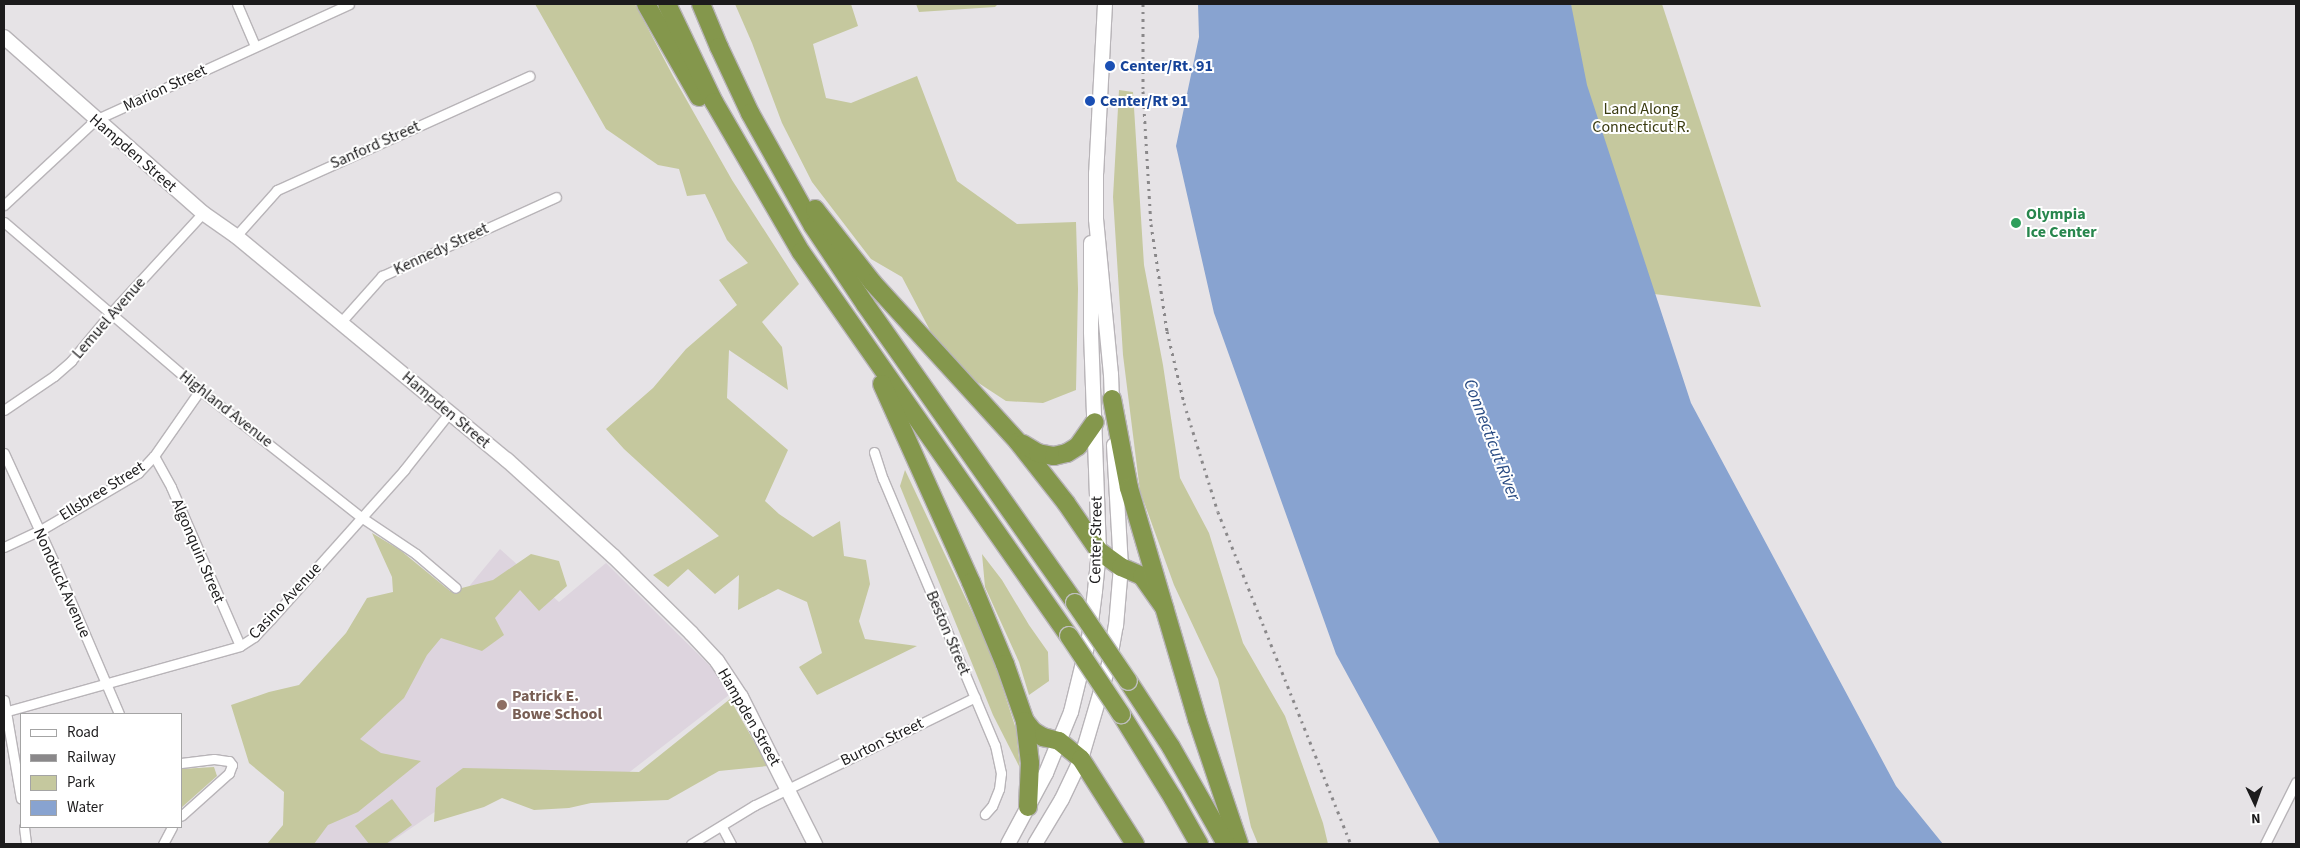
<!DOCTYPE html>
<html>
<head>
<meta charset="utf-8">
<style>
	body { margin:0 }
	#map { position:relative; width:2300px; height:848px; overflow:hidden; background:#e6e3e6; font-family:"Source Sans 3",sans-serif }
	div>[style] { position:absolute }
	.built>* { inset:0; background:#ddd4de }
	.green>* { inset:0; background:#c5c89e }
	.water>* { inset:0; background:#88a3d0 }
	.roads { filter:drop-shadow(1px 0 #b8b4b8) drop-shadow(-1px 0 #b8b4b8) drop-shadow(0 1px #b8b4b8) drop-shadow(0 -1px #b8b4b8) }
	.minor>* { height:9px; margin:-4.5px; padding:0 4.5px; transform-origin:4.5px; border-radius:4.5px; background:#fff }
	.secondary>* { height:14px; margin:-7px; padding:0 7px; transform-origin:7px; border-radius:7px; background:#fff }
	.motorway>* { height:18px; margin:-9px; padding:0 9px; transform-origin:9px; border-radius:9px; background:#84974c }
	.rail>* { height:3px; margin-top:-1.5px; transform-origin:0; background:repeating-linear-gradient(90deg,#8a888a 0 2.5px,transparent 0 7.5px) }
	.bridges { filter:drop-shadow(1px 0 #bfbfbf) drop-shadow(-1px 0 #bfbfbf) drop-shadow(0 1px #bfbfbf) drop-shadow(0 -1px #bfbfbf) }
	.motorway-bridge>* { height:18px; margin:-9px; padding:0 9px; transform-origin:9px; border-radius:9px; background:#84974c }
	.dots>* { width:14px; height:14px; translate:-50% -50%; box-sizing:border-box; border:2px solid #fff; border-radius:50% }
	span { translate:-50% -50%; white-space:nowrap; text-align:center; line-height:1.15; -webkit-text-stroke:4px #fff; paint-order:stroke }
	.transit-label { font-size:16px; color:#164399; font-weight:700 }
	.left { translate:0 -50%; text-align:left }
	.street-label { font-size:16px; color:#1c1b1c }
	.park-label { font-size:16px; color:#3a3b10 }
	.leisure-label { font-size:16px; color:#27864d; font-weight:700 }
	.education-label { font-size:16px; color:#785e54; font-weight:700 }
	.water-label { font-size:18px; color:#294b83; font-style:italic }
	.frame { position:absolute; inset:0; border:5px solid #1c1b1c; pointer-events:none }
	.legend { position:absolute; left:20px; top:713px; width:162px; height:115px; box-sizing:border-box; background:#fff; border:1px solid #a4a4a4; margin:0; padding:6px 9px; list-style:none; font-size:15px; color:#1c1b1c }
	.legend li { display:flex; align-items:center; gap:10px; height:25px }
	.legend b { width:25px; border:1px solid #a4a4a4 }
	.north { position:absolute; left:2230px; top:778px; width:50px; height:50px; -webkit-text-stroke:4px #fff; paint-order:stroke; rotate:177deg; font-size:14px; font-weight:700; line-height:20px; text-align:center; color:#1c1b1c }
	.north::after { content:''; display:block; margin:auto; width:18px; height:22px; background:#1c1b1c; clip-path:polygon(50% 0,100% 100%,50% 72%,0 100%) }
</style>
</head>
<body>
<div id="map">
	<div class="built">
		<div style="clip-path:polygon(500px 549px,559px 602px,606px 563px,713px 669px,729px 695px,618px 781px,503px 792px,436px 811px,388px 844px,271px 844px,325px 796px,300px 740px,452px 607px)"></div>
	</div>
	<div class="green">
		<div style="clip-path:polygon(535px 4px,635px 4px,673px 76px,732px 180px,799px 284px,762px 322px,782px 347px,788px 390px,729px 350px,727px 398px,788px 450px,765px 501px,779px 514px,813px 537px,840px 521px,844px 556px,866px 560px,870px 584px,859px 621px,865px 639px,917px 646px,817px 695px,799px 667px,822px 653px,807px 602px,778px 589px,738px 610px,739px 575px,715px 594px,688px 569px,668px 587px,653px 575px,719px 536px,624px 449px,606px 429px,653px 388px,686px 349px,737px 305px,719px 280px,748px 263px,727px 240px,705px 194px,687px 196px,679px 169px,658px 165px,606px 129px)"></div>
		<div style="clip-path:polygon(735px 4px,851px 4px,858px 26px,813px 44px,826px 98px,851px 103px,917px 76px,957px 181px,1017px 224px,1076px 222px,1078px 289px,1076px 390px,1043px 403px,1006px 401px,974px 380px,933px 336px,902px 277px,871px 259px,812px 182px,782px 123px,752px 43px)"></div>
		<div style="clip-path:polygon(916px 4px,998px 4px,995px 7px,919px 12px)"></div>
		<div style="clip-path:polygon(1548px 4px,1662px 4px,1761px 307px,1654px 294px)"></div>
		<div style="clip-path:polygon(1119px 90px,1133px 92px,1144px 265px,1163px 365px,1180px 478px,1209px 533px,1243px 643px,1285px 716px,1323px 823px,1328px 844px,1258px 844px,1251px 827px,1218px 679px,1174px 585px,1140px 491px,1123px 355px,1113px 197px)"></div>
		<div style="clip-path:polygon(905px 470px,991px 652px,1016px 729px,1020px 768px,993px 715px,900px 486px)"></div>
		<div style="clip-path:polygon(372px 533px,400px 550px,450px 591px,493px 580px,531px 554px,559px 561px,567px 586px,539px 611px,520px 590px,495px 618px,504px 635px,482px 651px,441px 638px,427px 655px,404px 698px,360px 739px,381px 753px,421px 761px,358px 812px,328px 825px,314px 844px,267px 844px,283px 825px,284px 792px,249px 763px,231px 705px,269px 692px,299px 685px,346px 633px,367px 598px,393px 592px,392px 577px)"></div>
		<div style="clip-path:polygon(982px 554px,1002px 580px,1029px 625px,1048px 652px,1049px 681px,1029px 695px,1019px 662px,985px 587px)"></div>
		<div style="clip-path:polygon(730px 699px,768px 766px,719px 771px,668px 800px,591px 803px,569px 808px,534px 810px,502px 798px,484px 807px,434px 822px,436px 788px,463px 768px,639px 772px)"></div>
		<div style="clip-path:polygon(214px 767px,217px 776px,181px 808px,181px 769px)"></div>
		<div style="clip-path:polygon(392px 799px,412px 825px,386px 844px,369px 844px,355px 826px)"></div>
	</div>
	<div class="water">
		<div style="clip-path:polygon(1198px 4px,1571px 4px,1587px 85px,1691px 403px,1896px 786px,1943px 844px,1440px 844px,1336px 654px,1214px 313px,1176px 146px,1199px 37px)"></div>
	</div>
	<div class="roads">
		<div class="minor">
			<div style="left:237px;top:4px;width:46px;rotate:66.8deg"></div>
			<div style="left:4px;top:205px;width:125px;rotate:-43deg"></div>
			<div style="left:95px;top:120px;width:279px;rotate:-24.5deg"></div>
			<div style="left:4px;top:222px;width:258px;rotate:40.6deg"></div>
			<div style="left:200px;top:390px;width:205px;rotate:38.3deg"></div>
			<div style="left:361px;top:517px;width:66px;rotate:33.9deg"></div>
			<div style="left:416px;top:554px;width:52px;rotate:40.4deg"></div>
			<div style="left:236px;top:236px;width:62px;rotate:-48.3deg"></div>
			<div style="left:277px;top:190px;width:277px;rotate:-24.3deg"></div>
			<div style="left:341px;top:322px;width:62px;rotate:-48.3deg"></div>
			<div style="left:382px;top:276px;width:191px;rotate:-24.4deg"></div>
			<div style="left:4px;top:410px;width:60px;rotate:-34.2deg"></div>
			<div style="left:54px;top:376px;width:23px;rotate:-41deg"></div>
			<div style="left:71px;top:361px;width:61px;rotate:-50.3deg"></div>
			<div style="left:110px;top:314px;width:137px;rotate:-47.4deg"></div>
			<div style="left:874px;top:452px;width:28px;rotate:72deg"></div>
			<div style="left:883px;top:479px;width:289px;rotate:67.2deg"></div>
			<div style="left:995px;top:745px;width:29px;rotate:78deg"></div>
			<div style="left:1001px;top:773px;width:16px;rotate:97deg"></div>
			<div style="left:999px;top:789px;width:18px;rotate:112deg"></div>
			<div style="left:992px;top:806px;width:11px;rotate:131deg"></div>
			<div style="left:4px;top:453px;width:120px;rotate:65.4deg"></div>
			<div style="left:54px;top:562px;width:165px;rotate:66.8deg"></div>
			<div style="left:154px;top:456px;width:35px;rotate:61deg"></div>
			<div style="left:171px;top:487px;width:173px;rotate:66.5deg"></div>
			<div style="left:4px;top:547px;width:38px;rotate:-25deg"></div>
			<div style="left:39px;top:531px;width:115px;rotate:-30.4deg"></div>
			<div style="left:138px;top:473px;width:23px;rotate:-47deg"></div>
			<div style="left:154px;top:456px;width:80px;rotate:-55.1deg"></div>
			<div style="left:4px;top:700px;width:100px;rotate:80.3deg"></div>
			<div style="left:4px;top:712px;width:245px;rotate:-15.6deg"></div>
			<div style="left:240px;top:646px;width:17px;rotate:-33deg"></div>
			<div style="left:254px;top:637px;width:25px;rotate:-47deg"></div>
			<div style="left:271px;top:619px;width:200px;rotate:-48.2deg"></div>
			<div style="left:404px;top:470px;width:73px;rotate:-51.7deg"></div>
			<div style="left:181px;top:763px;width:33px;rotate:-7deg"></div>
			<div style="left:214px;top:759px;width:15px;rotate:8deg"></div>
			<div style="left:229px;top:761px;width:5px;rotate:53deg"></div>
			<div style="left:232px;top:765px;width:9px;rotate:111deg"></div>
			<div style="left:229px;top:773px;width:64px;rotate:138.1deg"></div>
			<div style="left:24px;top:827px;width:17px;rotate:83deg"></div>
			<div style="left:722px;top:827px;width:19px;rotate:62deg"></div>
			<div style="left:163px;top:844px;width:19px;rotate:-62deg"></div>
			<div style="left:691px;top:844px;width:75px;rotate:-31.4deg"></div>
			<div style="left:755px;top:805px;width:245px;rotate:-26.1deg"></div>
			<div style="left:2265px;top:844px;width:69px;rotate:-63.4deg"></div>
		</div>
		<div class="secondary">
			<div style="left:1105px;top:4px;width:169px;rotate:93deg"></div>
			<div style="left:1096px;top:173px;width:46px;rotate:90deg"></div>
			<div style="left:1096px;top:219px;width:156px;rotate:84.5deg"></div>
			<div style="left:1111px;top:374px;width:34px;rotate:88deg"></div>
			<div style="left:4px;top:37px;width:266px;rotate:41.5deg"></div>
			<div style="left:203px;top:213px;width:40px;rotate:34.9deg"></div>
			<div style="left:236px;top:236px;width:352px;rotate:39.6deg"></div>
			<div style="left:507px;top:460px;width:143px;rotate:42.2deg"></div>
			<div style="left:613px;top:556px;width:110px;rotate:44.6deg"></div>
			<div style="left:691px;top:633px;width:38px;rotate:47deg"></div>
			<div style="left:717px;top:661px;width:43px;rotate:56.3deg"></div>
			<div style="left:741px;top:697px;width:165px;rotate:63.3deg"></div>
			<div style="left:1008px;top:844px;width:81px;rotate:-61.8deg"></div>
			<div style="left:1046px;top:773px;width:66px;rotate:-67.7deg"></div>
			<div style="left:1071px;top:712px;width:76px;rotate:-76.3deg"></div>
			<div style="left:1089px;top:638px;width:47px;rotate:-82.7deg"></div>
			<div style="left:1095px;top:591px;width:40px;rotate:-84.3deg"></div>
			<div style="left:1099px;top:551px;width:220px;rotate:-92.1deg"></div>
			<div style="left:1091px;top:331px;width:88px;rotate:-90deg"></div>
			<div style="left:1035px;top:844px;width:52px;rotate:-59deg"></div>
			<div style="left:1062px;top:799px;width:44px;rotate:-64.6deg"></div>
			<div style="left:1081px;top:759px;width:99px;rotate:-73.6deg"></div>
			<div style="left:1109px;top:664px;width:39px;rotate:-80deg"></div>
			<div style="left:1116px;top:626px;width:59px;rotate:-85.2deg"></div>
			<div style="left:1121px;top:567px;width:122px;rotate:-93.3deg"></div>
		</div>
		<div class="motorway">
			<div style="left:646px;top:4px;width:107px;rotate:60.3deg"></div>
			<div style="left:667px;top:4px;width:109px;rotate:64.4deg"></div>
			<div style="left:714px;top:102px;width:173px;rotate:59.9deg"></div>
			<div style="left:801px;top:252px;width:468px;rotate:55.1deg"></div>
			<div style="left:701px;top:4px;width:47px;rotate:67.3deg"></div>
			<div style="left:719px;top:47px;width:73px;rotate:64.8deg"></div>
			<div style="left:750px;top:113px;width:129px;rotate:60.9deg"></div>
			<div style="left:813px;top:226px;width:94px;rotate:56.3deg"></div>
			<div style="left:865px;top:304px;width:365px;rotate:54.9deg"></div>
			<div style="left:815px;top:209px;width:94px;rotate:51.9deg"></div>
			<div style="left:873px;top:283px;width:215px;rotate:47.6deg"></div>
			<div style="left:1018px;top:442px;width:78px;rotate:51.8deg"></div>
			<div style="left:1066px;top:503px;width:58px;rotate:55.5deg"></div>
			<div style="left:1099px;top:551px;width:27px;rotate:36deg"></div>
			<div style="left:1121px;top:567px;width:23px;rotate:23deg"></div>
			<div style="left:1142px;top:576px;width:39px;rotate:55deg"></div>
			<div style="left:882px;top:384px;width:217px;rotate:65.8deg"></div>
			<div style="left:971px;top:582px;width:89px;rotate:67.5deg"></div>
			<div style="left:1005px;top:664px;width:60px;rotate:70.7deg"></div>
			<div style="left:1025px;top:721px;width:13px;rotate:51deg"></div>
			<div style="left:1033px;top:731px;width:12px;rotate:31deg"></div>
			<div style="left:1043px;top:737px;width:16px;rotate:14deg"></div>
			<div style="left:1059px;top:741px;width:28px;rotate:39deg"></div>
			<div style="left:1081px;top:759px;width:101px;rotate:57.6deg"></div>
			<div style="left:1112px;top:399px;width:91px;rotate:79.2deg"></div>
			<div style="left:1129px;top:488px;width:241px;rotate:73.6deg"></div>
			<div style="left:1197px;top:719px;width:132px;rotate:71.4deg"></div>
			<div style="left:1023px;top:444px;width:17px;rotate:31deg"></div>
			<div style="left:1038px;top:453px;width:16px;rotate:11deg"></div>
			<div style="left:1054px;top:456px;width:13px;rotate:-13deg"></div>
			<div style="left:1067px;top:453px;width:13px;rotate:-32deg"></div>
			<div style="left:1078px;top:446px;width:29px;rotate:-55deg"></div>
			<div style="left:1128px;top:681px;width:79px;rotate:56.9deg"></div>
			<div style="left:1171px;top:747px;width:112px;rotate:60.4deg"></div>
			<div style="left:1121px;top:714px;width:99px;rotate:58.2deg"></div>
			<div style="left:1173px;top:798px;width:53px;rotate:60.5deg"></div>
			<div style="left:1025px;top:721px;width:42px;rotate:83.2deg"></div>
			<div style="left:1030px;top:763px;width:44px;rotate:92.6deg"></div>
		</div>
	</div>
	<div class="rail">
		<div style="left:1143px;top:4px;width:87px;rotate:90deg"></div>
		<div style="left:1143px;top:91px;width:133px;rotate:86.6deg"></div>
		<div style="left:1151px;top:224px;width:108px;rotate:81.5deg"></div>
		<div style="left:1167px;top:331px;width:74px;rotate:76.7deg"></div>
		<div style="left:1184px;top:403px;width:114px;rotate:72.7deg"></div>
		<div style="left:1218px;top:512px;width:358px;rotate:68.2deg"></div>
	</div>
	<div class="bridges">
		<div class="motorway-bridge">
			<div style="left:1075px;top:603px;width:94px;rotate:55.8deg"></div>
			<div style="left:1069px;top:636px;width:94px;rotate:56.3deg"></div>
		</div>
	</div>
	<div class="dots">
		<div style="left:1110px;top:66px;background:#1a4fb4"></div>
		<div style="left:1090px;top:101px;background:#1a4fb4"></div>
		<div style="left:2016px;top:223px;background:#2e9e5b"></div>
		<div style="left:502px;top:705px;background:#8d6e63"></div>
	</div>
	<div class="transit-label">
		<span class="left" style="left:1120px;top:66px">Center/Rt. 91</span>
		<span class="left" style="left:1100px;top:101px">Center/Rt 91</span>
	</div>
	<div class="street-label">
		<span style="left:165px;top:88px;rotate:-25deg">Marion Street</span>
		<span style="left:375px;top:145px;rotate:-24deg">Sanford Street</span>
		<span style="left:133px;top:153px;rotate:41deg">Hampden Street</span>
		<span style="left:441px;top:249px;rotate:-25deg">Kennedy Street</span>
		<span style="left:109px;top:318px;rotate:-49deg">Lemuel Avenue</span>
		<span style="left:226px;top:409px;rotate:38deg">Highland Avenue</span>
		<span style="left:446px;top:410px;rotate:40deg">Hampden Street</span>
		<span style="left:102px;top:491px;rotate:-32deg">Ellsbree Street</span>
		<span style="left:1096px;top:540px;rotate:-89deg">Center Street</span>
		<span style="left:198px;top:551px;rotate:67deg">Algonquin Street</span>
		<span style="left:62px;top:583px;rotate:66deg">Nonotuck Avenue</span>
		<span style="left:285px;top:601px;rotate:-47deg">Casino Avenue</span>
		<span style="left:948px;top:633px;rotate:67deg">Beston Street</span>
		<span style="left:749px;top:717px;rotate:60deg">Hampden Street</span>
		<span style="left:882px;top:742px;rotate:-26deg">Burton Street</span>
	</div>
	<div class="park-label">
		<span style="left:1641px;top:118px">Land Along<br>Connecticut R.</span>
	</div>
	<div class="leisure-label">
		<span class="left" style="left:2026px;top:223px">Olympia<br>Ice Center</span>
	</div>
	<div class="education-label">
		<span class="left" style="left:512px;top:705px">Patrick E.<br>Bowe School</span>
	</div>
	<div class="water-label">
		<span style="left:1491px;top:440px;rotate:69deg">Connecticut River</span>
	</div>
	<div class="frame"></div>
	<ul class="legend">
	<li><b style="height:6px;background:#fff"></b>Road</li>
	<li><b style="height:6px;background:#8a888a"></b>Railway</li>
	<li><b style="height:14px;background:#c5c89e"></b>Park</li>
	<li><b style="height:14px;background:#88a3d0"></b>Water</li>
	</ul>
	<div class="north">N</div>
</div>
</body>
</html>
